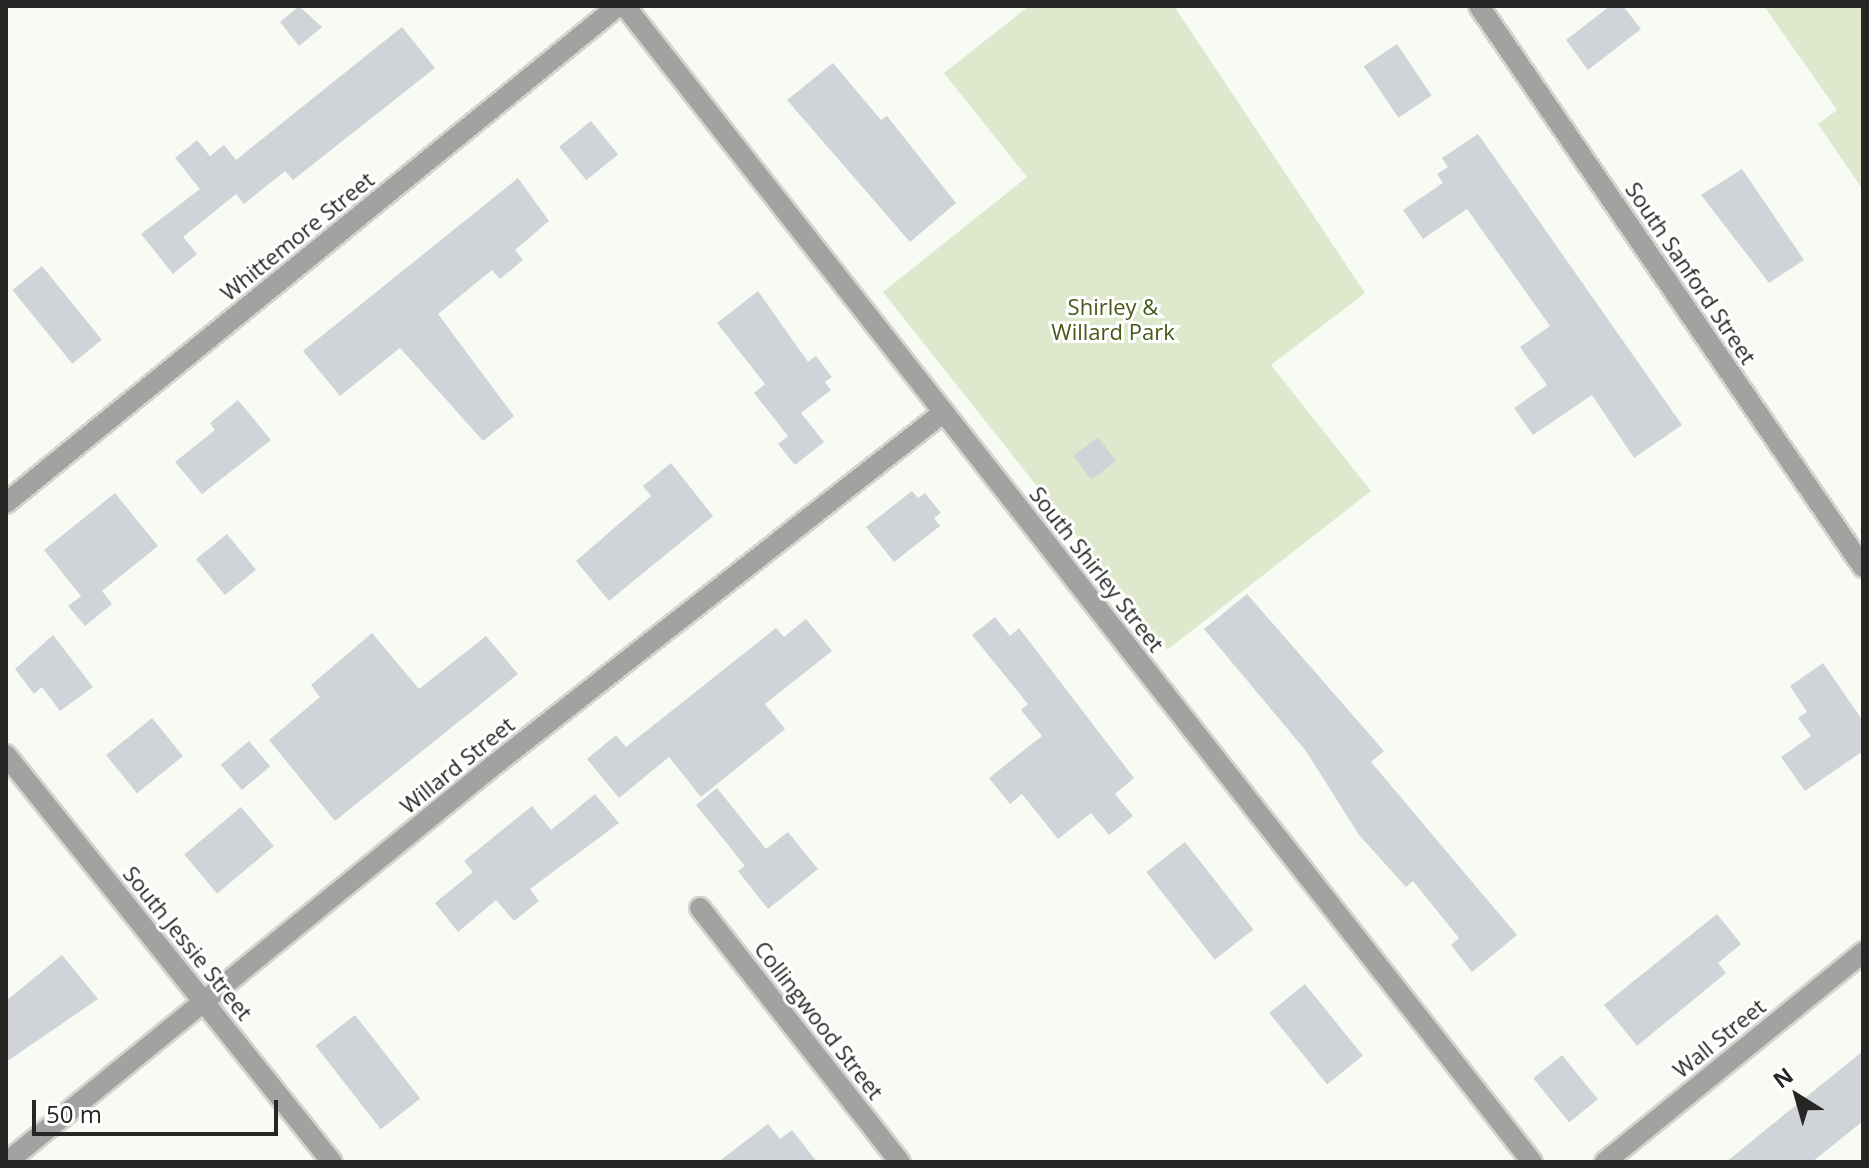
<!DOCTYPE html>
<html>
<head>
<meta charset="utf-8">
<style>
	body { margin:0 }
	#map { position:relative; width:1869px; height:1168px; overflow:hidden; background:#f8faf4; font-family:"Open Sans",sans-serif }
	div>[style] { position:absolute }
	.green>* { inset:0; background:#dde8cc }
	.building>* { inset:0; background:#d0d4d8; transform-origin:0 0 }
	.roads { filter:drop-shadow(2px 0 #d2d4cf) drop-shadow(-2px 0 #d2d4cf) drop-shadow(0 2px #d2d4cf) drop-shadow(0 -2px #d2d4cf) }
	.minor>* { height:20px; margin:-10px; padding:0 10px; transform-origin:10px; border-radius:10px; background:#a2a2a0 }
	span { translate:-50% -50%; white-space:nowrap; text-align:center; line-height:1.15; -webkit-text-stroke:6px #fff; paint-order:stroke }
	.street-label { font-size:22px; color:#262624 }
	.park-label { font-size:22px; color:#475819 }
	.frame { position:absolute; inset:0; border:8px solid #262624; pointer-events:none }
	.north { position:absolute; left:1757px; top:1056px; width:80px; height:80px; -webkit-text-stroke:6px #fff; paint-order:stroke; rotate:323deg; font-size:22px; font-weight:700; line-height:32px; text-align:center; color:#262624 }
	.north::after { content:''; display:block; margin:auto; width:28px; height:36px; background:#262624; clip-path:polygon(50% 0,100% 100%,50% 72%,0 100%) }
	.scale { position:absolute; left:32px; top:1100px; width:246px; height:36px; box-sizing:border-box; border:4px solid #262624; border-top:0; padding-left:10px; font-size:24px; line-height:28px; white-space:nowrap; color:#262624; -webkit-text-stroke:6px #fff; paint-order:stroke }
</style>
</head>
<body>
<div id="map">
	<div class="green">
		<div style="clip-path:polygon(1029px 6px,1174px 6px,1365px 293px,1271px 365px,1371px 491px,1167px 650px,883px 292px,1027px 177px,944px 73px)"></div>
		<div style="clip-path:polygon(1764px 6px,1863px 6px,1863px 190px,1818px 124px,1837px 110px)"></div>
	</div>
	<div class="building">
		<div style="clip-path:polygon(299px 6px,322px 27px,299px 46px,280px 22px)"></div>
		<div style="clip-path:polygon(1610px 6px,1623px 6px,1641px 29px,1588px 70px,1566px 40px)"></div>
		<div style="clip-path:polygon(402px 27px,435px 68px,293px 180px,285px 171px,244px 204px,236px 194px,183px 237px,197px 254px,173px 274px,141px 234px,200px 189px,175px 158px,197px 140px,210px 156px,224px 145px,236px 160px)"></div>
		<div style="left:1397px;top:44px;width:62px;height:40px;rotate:56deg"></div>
		<div style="clip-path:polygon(833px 63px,881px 120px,887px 116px,956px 203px,910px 242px,787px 100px)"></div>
		<div style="left:591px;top:121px;width:43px;height:41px;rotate:51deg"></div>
		<div style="clip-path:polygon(1478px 134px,1682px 425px,1634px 458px,1592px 395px,1533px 435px,1514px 408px,1547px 385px,1520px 347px,1550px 326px,1467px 209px,1423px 239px,1403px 210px,1443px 183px,1437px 174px,1448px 167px,1442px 158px)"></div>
		<div style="clip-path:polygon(1742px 169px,1804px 260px,1769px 283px,1701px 195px)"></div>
		<div style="clip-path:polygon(518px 178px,549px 221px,515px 250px,523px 260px,500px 279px,492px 270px,438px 314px,514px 416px,483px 441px,400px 348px,340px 396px,303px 351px)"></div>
		<div style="left:42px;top:266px;width:95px;height:38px;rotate:51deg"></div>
		<div style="clip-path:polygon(758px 291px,808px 362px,816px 356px,832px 377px,825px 382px,831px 390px,801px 413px,824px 442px,795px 465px,778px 444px,788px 436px,754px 393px,765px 384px,717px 323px)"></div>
		<div style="clip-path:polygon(238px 400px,271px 440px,202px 494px,175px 462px,215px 430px,210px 423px)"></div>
		<div style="left:1098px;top:437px;width:30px;height:31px;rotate:53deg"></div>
		<div style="clip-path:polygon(671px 463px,713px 516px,609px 601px,576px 561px,651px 496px,643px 486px)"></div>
		<div style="clip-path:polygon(912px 491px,918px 498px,925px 493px,941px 513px,934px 518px,940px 526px,894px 562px,866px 527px)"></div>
		<div style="clip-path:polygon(115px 493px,158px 546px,102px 591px,112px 604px,85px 626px,68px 606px,81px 596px,44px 550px)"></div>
		<div style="left:227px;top:534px;width:46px;height:40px;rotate:51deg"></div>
		<div style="clip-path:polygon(1247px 594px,1384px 751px,1371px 762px,1517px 935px,1472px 972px,1451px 945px,1459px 938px,1413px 881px,1406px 887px,1359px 835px,1306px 751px,1204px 629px)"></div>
		<div style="clip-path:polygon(995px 617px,1010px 636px,1019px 628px,1134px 778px,1115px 794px,1133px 816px,1109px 835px,1091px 813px,1058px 839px,1022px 794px,1010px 804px,989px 778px,1042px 736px,1021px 710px,1028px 704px,972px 635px)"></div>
		<div style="clip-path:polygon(806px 619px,832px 651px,765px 704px,785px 729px,701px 797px,669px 757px,619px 798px,587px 759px,616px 735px,626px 747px,776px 628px,784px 637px)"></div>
		<div style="clip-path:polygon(372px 633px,419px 689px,486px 636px,518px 674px,335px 821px,269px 740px,320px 697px,311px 685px)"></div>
		<div style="clip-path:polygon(53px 635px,93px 687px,60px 711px,42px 687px,34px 694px,15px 669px)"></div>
		<div style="clip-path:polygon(1823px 663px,1863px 721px,1863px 751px,1805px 791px,1781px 757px,1811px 736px,1798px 718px,1807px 712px,1790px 686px)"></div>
		<div style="left:152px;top:718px;width:49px;height:59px;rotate:51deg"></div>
		<div style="left:249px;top:741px;width:33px;height:37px;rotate:50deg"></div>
		<div style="clip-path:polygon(717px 788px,766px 849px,788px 832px,818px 869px,768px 909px,738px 871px,745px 866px,696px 805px)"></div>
		<div style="clip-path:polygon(595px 794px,619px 823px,530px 889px,539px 901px,514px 921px,496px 900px,458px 932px,435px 903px,473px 872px,464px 861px,532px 806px,551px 830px)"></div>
		<div style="left:241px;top:807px;width:51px;height:74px;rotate:50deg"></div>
		<div style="left:1185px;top:842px;width:111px;height:49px;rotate:52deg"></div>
		<div style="clip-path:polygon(1717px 914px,1741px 944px,1718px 963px,1726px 973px,1637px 1046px,1604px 1005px)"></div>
		<div style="clip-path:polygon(62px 955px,98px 999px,6px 1062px,6px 1001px)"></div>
		<div style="left:1305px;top:984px;width:92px;height:46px;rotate:51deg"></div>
		<div style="left:355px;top:1015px;width:106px;height:50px;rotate:52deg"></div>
		<div style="clip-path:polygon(1863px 1051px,1863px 1121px,1812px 1162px,1726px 1162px)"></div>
		<div style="left:1562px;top:1055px;width:57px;height:37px;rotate:51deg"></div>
		<div style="clip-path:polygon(768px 1124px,780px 1139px,792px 1130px,817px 1162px,718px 1162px)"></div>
	</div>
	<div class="roads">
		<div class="minor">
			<div style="left:625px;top:6px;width:1469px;rotate:51.88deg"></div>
			<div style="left:1479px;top:6px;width:680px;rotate:55.61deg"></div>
			<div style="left:6px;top:503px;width:788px;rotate:-39.08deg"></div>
			<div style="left:6px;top:755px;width:521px;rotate:51.31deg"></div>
			<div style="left:700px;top:908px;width:323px;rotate:51.8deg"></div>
			<div style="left:7px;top:1162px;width:622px;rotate:-39.19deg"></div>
			<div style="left:489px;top:769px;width:578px;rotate:-38.12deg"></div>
			<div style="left:1605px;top:1162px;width:333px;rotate:-39.1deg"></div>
		</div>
	</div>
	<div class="street-label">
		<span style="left:297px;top:236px;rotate:-39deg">Whittemore Street</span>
		<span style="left:1691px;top:273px;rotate:56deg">South Sanford Street</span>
		<span style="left:1097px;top:569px;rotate:52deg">South Shirley Street</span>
		<span style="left:457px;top:765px;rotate:-39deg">Willard Street</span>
		<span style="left:188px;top:943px;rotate:51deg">South Jessie Street</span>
		<span style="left:819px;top:1020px;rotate:52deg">Collingwood Street</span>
		<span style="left:1719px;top:1038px;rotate:-39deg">Wall Street</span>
	</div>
	<div class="park-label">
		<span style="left:1113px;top:319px">Shirley &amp;<br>Willard Park</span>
	</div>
	<div class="frame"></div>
	<div class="north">N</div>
	<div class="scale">50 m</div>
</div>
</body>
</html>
